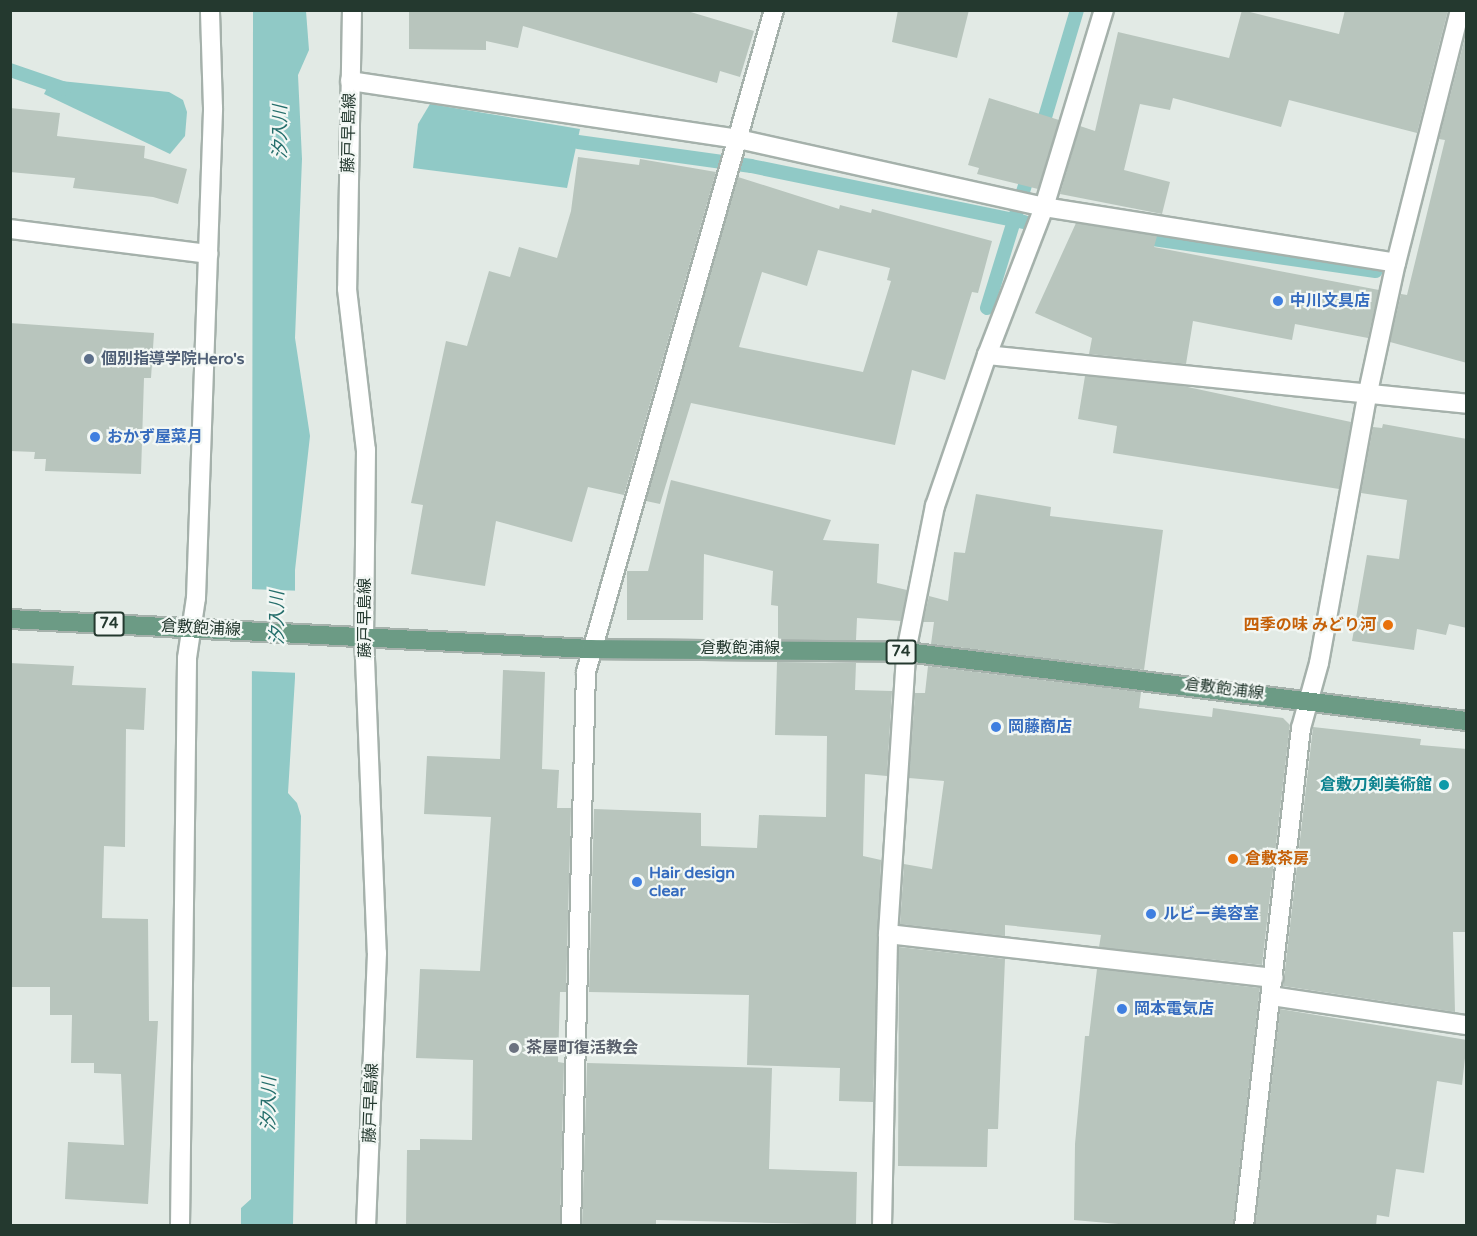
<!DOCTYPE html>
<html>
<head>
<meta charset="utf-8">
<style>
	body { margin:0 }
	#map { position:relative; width:1477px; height:1236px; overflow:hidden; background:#e2eae5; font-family:"Varela Round","Noto Sans JP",sans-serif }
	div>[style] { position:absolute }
	.water>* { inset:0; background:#90c9c6 }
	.pier>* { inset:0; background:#e2eae5; transform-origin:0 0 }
	.stream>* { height:14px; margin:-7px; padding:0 7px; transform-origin:7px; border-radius:7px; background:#90c9c6 }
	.building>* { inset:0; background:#b8c5bd }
	.roads { filter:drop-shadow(2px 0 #a5b1ab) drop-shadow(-2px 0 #a5b1ab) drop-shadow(0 2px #a5b1ab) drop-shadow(0 -2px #a5b1ab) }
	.lane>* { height:18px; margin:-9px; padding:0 9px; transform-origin:9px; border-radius:9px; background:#fff }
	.street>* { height:18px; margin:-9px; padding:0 9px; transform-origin:9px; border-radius:9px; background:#fff }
	.secondary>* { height:18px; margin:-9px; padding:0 9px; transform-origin:9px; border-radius:9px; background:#fff }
	.primary>* { height:18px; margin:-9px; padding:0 9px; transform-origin:9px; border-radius:9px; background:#6c9b85 }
	.dots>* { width:16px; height:16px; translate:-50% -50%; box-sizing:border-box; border:3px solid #f2f7f4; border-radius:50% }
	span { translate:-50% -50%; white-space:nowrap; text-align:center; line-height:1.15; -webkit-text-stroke:4.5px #f2f7f4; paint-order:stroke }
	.shield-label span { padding:2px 4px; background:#f2f7f4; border:2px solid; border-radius:4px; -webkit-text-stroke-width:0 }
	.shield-label { font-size:15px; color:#24392f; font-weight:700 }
	.street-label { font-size:16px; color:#24392f }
	.shop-label { font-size:16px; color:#366cbe; font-weight:700 }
	.left { translate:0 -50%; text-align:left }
	.service-label { font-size:16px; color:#4e5e75; font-weight:700 }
	.food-label { font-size:16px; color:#c56008; font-weight:700 }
	.right { translate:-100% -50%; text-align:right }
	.culture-label { font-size:16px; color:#0d838f; font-weight:700 }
	.worship-label { font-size:16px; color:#5b616d; font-weight:700 }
	.water-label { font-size:18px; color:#256e6b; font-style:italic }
	.frame { position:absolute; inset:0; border:12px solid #24392f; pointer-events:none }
</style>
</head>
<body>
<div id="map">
	<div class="water">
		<div style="clip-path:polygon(253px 11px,306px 11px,309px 50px,298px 75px,302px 159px,295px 338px,310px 436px,295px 570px,295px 678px,288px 793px,297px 803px,301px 816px,293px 1225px,241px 1226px,241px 1208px,251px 1199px)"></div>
		<div style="clip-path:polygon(51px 80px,169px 92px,183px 100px,187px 112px,185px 136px,170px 154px,44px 94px)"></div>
		<div style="clip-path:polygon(430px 104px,580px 129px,567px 188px,413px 168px,418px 124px)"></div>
	</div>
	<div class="pier">
		<div style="left:250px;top:589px;width:48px;height:82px;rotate:2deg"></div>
	</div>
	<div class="stream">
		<div style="left:10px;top:70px;width:58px;rotate:19.1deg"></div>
		<div style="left:1040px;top:134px;width:129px;rotate:-73.4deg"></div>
		<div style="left:578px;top:142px;width:175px;rotate:7.9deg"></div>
		<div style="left:751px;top:166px;width:279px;rotate:11.6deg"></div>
		<div style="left:1139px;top:237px;width:239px;rotate:8.2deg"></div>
		<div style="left:987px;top:308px;width:145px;rotate:-72.8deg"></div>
	</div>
	<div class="building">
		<div style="clip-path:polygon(409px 10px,684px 10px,754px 31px,740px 77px,720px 71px,717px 83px,523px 26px,518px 48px,486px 41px,486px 50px,409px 49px)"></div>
		<div style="clip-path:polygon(898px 10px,969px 10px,957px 58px,892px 42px)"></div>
		<div style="clip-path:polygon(1242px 10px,1339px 34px,1345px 10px,1448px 10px,1417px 133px,1289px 100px,1281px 127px,1173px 98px,1170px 110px,1140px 104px,1124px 170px,1170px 182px,1162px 214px,1060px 194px,1080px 126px,1095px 131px,1118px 32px,1229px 58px)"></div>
		<div style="clip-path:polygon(1467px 30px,1467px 363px,1390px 342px,1401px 294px,1407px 295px,1445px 140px,1439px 139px)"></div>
		<div style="clip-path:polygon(989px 98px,1059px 120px,1038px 189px,977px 174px,979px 168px,968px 165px)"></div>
		<div style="clip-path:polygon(10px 108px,60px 113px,57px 136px,145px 146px,144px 158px,187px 169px,178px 204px,153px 197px,73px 188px,75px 178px,10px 172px)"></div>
		<div style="clip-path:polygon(578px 157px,639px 165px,640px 159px,716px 172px,624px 495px,588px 487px,572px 542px,496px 521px,485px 586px,411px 574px,423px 505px,411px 503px,446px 341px,467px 346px,489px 271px,510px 277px,519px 247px,557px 258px,571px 211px)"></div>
		<div style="clip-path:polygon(evenodd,738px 177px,839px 209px,840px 205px,871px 213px,872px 209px,992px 241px,978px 293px,972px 292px,945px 380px,912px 370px,895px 445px,691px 403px,660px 504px,646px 501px,738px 177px,818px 250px,890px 268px,887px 280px,891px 281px,863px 372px,739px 347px,762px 272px,807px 286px,818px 250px)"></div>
		<div style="clip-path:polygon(1076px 223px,1157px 236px,1154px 247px,1379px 290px,1368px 338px,1295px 324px,1292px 340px,1193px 321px,1186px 364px,1089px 354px,1092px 338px,1035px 313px)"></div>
		<div style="clip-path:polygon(10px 323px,154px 333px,151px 378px,144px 378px,141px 474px,45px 471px,46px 459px,34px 459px,35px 452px,10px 451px)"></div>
		<div style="clip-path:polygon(1085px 376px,1183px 386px,1351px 422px,1339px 489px,1113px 453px,1117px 426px,1078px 419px)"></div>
		<div style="clip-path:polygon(1383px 424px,1467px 439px,1467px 628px,1449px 624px,1446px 635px,1417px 629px,1414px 650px,1352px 641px,1367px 555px,1399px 559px,1407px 500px,1361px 493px,1373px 427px,1382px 428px)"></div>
		<div style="clip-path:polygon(671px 480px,831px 520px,823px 540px,879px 544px,877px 583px,907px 590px,901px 621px,857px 618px,856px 640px,778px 640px,778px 606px,771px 605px,773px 571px,704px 554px,703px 620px,627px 620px,627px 571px,648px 571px)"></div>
		<div style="clip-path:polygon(976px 494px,1051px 507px,1050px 516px,1163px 530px,1144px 670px,931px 644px,934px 622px,923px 622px,929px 596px,948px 601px,954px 552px,965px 553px)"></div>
		<div style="clip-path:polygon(777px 662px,856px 663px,855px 690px,892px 691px,887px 776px,865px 774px,863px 856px,881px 860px,873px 1102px,839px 1101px,840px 1068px,747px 1065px,749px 995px,589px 992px,594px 809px,701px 813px,701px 846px,757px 848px,759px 815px,826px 817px,827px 736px,775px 735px)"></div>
		<div style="clip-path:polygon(10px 663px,74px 666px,72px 685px,146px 688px,144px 730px,126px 729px,125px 847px,104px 846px,102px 918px,148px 919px,149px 1021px,158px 1021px,148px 1204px,65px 1199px,68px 1142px,124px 1145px,121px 1074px,94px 1073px,94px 1063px,71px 1063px,72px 1015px,50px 1015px,50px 987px,10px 987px)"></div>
		<div style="clip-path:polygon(928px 666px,1141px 692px,1139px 708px,1212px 717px,1213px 708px,1283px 718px,1290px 725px,1262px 965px,1099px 947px,1101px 935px,1005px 925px,1005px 936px,900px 924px,904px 864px,932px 869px,944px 781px,909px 778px,915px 693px,925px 693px)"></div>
		<div style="clip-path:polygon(503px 670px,545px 672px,542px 769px,559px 770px,557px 808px,571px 808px,566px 992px,560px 992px,558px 1062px,564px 1063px,560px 1226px,406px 1226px,407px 1150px,420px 1150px,420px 1139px,472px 1140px,473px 1060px,416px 1058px,420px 969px,480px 971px,491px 817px,424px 814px,427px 756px,500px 759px)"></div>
		<div style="clip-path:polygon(1313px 727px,1421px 739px,1420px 745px,1467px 749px,1467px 932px,1453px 932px,1455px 1012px,1283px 986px)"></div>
		<div style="clip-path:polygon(899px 947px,1005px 959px,998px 1129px,988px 1129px,987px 1167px,898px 1166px)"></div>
		<div style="clip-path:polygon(1097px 969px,1260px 988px,1233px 1226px,1141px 1226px,1074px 1220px,1075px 1144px,1085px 1036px,1089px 1036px)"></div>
		<div style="clip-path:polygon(1280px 1009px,1467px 1040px,1462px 1085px,1437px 1081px,1424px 1173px,1396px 1169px,1389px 1217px,1377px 1215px,1376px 1226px,1255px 1226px)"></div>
		<div style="clip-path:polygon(587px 1063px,772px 1068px,769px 1169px,857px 1172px,856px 1225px,656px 1220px,656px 1226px,582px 1226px)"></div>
	</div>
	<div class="roads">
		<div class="lane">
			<div style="left:1044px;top:207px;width:356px;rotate:9deg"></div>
		</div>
		<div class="street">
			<div style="left:350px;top:81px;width:392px;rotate:8.5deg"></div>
			<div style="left:738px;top:139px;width:313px;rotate:12.5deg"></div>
			<div style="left:10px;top:229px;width:200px;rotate:7.2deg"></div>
			<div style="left:987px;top:355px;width:481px;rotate:5.8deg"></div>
			<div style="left:888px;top:934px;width:388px;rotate:6.5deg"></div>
			<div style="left:1271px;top:996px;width:197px;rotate:8.5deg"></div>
			<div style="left:180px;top:1226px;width:568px;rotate:-89.29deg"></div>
			<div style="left:187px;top:658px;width:61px;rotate:-81.5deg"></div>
			<div style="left:196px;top:598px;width:344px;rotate:-88deg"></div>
			<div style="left:208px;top:254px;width:146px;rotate:-88deg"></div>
			<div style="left:213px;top:108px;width:98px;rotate:-91.8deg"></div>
			<div style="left:571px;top:1226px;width:554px;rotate:-88.45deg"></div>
			<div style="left:586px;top:672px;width:688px;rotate:-74.15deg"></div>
			<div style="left:882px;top:1226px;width:292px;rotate:-88.8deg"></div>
			<div style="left:888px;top:934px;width:283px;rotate:-86.3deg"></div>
			<div style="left:906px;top:652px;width:149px;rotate:-78.8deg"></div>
			<div style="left:935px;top:506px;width:160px;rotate:-71deg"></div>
			<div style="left:987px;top:355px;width:159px;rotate:-68.9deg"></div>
			<div style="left:1044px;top:207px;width:206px;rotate:-73.1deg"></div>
			<div style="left:1244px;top:1226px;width:501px;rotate:-83.47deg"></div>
			<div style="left:1301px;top:728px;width:67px;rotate:-74.5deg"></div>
			<div style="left:1319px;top:663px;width:275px;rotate:-79.8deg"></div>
			<div style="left:1368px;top:392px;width:132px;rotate:-77.8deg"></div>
			<div style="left:1396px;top:263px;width:261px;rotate:-75.8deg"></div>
		</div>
		<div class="secondary">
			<div style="left:352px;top:10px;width:279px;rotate:91deg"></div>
			<div style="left:347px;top:289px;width:162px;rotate:83.3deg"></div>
			<div style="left:366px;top:450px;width:184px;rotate:90.6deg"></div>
			<div style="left:364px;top:634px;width:319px;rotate:87.7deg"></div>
			<div style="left:377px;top:953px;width:273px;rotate:92.3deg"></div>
		</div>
		<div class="primary">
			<div style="left:10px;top:619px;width:582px;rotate:2.96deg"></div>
			<div style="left:591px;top:649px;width:315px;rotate:0.5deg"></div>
			<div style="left:906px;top:652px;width:564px;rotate:7.02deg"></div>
		</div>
	</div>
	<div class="dots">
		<div style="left:1278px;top:301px;background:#3f7fe0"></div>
		<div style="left:89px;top:359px;background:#5c6f8a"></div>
		<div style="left:95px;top:437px;background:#3f7fe0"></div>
		<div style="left:1388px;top:625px;background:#e8710a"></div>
		<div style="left:996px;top:727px;background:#3f7fe0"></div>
		<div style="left:1444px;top:785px;background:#0f9aa8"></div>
		<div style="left:1233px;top:859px;background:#e8710a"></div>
		<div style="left:637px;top:882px;background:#3f7fe0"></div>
		<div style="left:1151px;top:914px;background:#3f7fe0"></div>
		<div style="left:1122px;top:1009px;background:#3f7fe0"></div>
		<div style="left:514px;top:1048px;background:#6b7280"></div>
	</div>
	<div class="shield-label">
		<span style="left:109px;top:624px">74</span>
		<span style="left:901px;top:652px">74</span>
	</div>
	<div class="street-label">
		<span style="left:349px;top:133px;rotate:-89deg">藤戸早島線</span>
		<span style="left:365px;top:618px;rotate:-90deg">藤戸早島線</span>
		<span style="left:201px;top:628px;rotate:3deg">倉敷飽浦線</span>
		<span style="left:740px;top:648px">倉敷飽浦線</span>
		<span style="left:1224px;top:689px;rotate:7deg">倉敷飽浦線</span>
		<span style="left:371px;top:1103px;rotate:-88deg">藤戸早島線</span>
	</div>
	<div class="shop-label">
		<span class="left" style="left:1290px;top:301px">中川文具店</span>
		<span class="left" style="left:107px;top:437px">おかず屋菜月</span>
		<span class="left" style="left:1008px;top:727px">岡藤商店</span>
		<span class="left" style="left:649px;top:882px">Hair design<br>clear</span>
		<span class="left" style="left:1163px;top:914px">ルビー美容室</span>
		<span class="left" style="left:1134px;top:1009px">岡本電気店</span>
	</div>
	<div class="service-label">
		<span class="left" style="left:101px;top:359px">個別指導学院Hero's</span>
	</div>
	<div class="food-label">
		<span class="right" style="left:1376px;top:625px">四季の味 みどり河</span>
		<span class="left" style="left:1245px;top:859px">倉敷茶房</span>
	</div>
	<div class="culture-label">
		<span class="right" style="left:1432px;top:785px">倉敷刀剣美術館</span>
	</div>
	<div class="worship-label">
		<span class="left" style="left:526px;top:1048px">茶屋町復活教会</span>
	</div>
	<div class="water-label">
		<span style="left:280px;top:132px;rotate:-90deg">汐入川</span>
		<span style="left:277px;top:618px;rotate:-90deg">汐入川</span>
		<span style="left:269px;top:1104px;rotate:-89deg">汐入川</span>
	</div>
	<div class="frame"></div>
</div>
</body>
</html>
